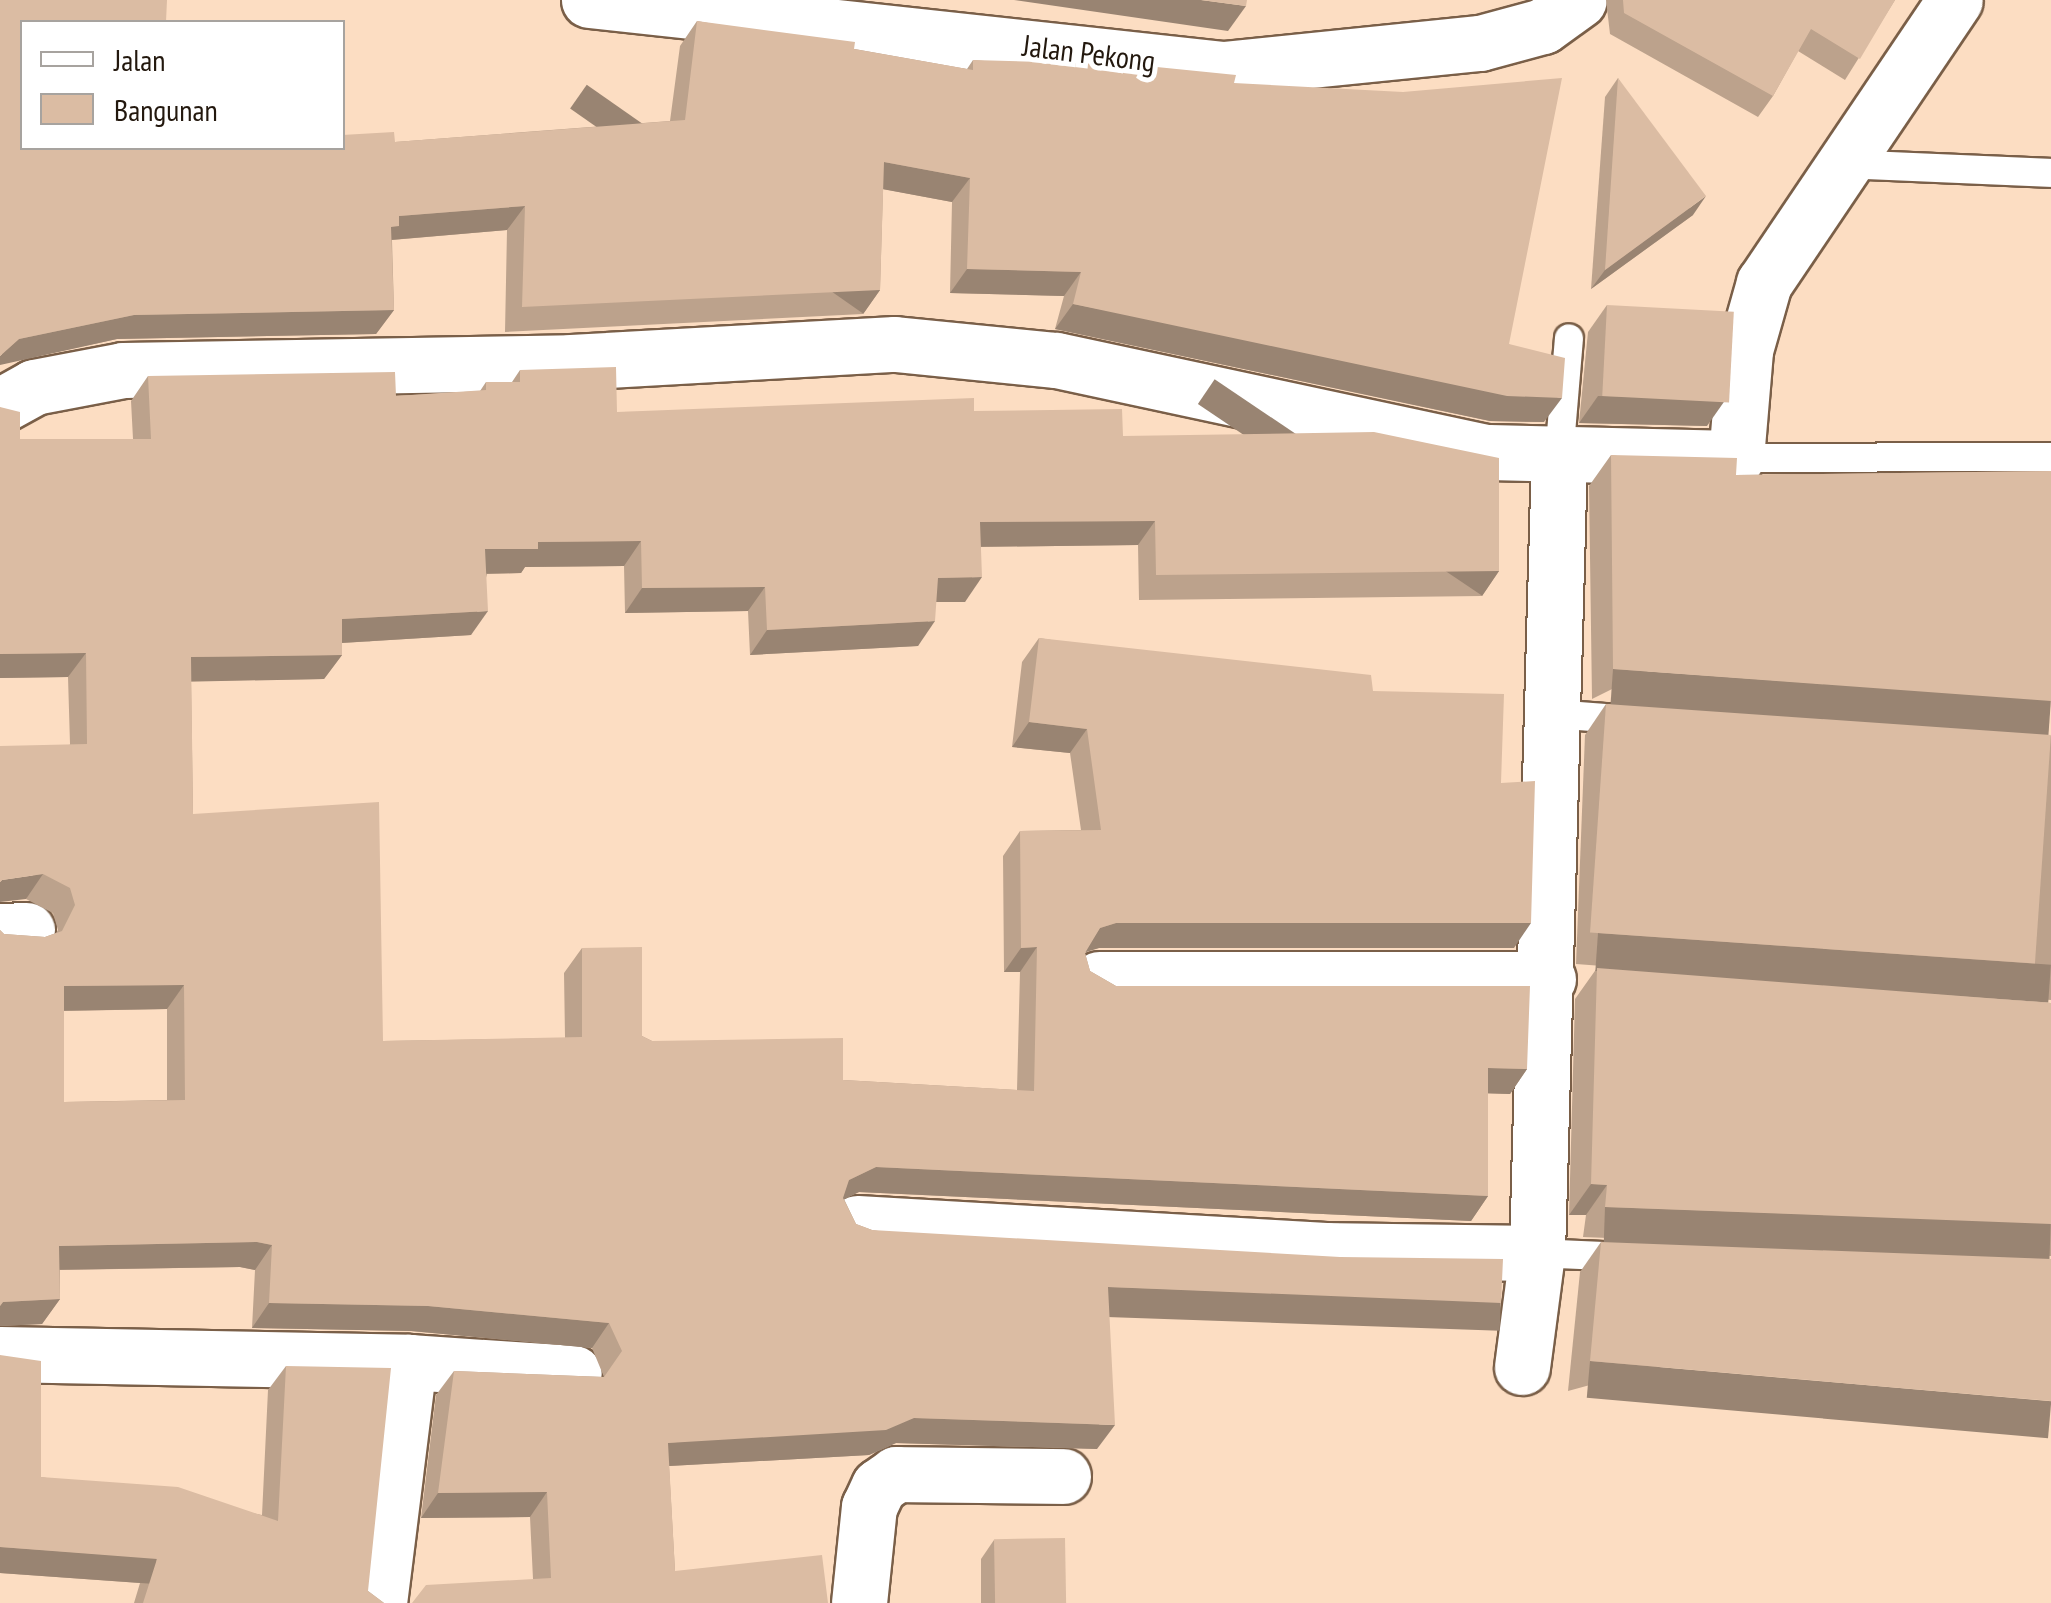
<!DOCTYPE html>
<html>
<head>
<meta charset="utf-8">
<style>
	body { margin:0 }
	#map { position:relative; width:2051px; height:1603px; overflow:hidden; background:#fcddc2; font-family:"PT Sans Narrow",sans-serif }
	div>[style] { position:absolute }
	.roads { filter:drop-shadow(2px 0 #7a5f48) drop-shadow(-2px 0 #7a5f48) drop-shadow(0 2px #7a5f48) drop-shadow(0 -2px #7a5f48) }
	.service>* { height:28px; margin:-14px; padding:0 14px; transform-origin:14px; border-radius:14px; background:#fff }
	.minor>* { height:55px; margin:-27.5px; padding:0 27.5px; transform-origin:27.5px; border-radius:27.5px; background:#fff }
	.wall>* { inset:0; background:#bca28c }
	.shaded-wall>* { inset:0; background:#998472; transform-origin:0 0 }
	.building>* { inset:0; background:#dbbca3; transform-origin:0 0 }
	span { translate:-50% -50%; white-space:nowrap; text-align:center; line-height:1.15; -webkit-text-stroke:10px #fff; paint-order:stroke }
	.street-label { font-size:30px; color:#23180e }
	.legend { position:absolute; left:20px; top:20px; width:325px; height:130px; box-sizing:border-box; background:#fff; border:2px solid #a7a39f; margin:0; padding:12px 18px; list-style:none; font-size:30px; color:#23180e }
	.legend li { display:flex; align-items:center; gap:20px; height:50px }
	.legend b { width:50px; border:2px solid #a7a39f }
</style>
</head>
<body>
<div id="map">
	<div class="roads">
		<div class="service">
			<div style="left:1845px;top:164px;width:206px;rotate:2.5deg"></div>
			<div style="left:1559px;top:457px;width:119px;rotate:-85.2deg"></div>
			<div style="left:1736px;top:458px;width:315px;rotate:-0.2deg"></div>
			<div style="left:1553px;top:714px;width:78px;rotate:4.4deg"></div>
			<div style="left:1537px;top:1253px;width:93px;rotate:2.5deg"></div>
		</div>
		<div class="minor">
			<div style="left:589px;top:0;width:638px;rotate:6.21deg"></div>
			<div style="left:1223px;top:69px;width:258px;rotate:-5.8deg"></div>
			<div style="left:1480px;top:43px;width:65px;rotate:-15.1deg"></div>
			<div style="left:1543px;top:26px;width:44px;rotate:-35.8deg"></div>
			<div style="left:0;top:406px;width:39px;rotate:-29deg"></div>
			<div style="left:34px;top:387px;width:91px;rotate:-10.8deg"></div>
			<div style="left:123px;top:370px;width:448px;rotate:-1deg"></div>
			<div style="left:571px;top:362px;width:324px;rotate:-3.2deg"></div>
			<div style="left:895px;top:344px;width:162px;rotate:5.7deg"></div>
			<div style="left:1056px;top:360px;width:440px;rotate:12.1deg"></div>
			<div style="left:1486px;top:452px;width:250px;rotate:1.4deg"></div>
			<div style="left:1736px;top:458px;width:108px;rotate:-85.2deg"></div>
			<div style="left:1745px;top:350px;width:70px;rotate:-74.2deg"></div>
			<div style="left:1764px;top:283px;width:341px;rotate:-56deg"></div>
			<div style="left:0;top:931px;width:27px;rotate:-2deg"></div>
			<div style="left:1099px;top:979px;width:449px"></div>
			<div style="left:857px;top:1223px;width:469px;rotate:3.3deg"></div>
			<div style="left:1325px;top:1250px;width:212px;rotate:0.8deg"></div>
			<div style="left:0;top:1354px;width:409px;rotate:1.1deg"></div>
			<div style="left:409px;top:1362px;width:165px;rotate:3.8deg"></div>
			<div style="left:1522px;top:1367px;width:115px;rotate:-82.5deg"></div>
			<div style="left:1537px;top:1253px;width:796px;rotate:-88.42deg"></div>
			<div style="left:379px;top:1603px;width:243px;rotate:-82.9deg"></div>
			<div style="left:859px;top:1603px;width:97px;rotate:-84.1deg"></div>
			<div style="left:869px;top:1507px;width:23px;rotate:-65deg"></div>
			<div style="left:879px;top:1486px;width:21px;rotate:-35deg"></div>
			<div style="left:896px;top:1474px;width:167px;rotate:0.7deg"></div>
		</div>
	</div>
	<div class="wall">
		<div style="clip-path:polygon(1606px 0,1895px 0,1845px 80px,1798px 51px,1773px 96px,1758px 117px,1610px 34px)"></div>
		<div style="clip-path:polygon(697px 21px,967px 69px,973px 60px,1234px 83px,1509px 344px,1544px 422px,1490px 421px,1055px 329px,1064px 296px,950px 293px,952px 202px,883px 189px,880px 290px,863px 314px,505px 332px,507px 230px,392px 240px,394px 310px,376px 334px,117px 339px,1px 364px,22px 148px,395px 142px,670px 121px,680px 46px)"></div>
		<div style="clip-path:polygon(1618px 78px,1693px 215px,1591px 289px,1605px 97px)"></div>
		<div style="clip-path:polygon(1607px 305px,1707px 426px,1579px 423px,1588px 332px)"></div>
		<div style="clip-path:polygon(evenodd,520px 370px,617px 412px,974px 411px,1123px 436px,1499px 571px,1482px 596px,1139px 600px,1138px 545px,981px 547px,965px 602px,936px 602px,918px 646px,750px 655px,748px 611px,625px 613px,624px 566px,525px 567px,521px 573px,487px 574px,471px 635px,342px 643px,342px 655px,324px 679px,191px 681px,193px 814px,383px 1041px,565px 1038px,564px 973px,582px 948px,642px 1036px,652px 1041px,843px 1080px,1017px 1090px,1020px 972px,1004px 972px,1003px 856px,1020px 831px,1081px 830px,1070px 753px,1012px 747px,1022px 662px,1039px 638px,1373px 691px,1501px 783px,1514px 948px,1099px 948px,1086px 951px,1085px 953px,1090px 971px,1116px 986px,1527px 1069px,1510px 1094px,1488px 1093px,1488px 1196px,1471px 1221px,859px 1192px,844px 1199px,856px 1224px,872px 1230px,1484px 1328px,1109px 1312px,1097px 1449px,896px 1443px,869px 1455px,669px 1466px,675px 1571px,828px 1603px,533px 1579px,530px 1517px,421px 1518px,436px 1395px,454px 1371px,604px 1377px,592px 1348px,411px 1331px,252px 1328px,255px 1270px,240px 1267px,60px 1270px,60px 1299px,42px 1324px,0 1326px,0 930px,4px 934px,45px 937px,56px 933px,58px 930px,53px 913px,26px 899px,70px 744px,68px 677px,0 678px,0 407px,20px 439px,133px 439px,131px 401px,148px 376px,396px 396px,480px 391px,486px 382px,512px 382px,520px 370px,167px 1009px,167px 1100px,64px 1102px,64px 1011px,167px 1009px)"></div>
		<div style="clip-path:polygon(1611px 455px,1736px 475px,2051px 471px,1592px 699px,1589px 486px)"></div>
		<div style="clip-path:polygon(1606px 704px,2051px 736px,2051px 1000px,1576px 964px,1585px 735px)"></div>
		<div style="clip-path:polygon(1597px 968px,2051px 1003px,2051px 1256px,1583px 1237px,1586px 1215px,1569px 1215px,1575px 999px)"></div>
		<div style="clip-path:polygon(1601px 1242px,2051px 1259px,1568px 1391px,1580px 1272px)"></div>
		<div style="clip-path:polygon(0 1355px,41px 1477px,262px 1515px,268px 1390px,286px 1366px,368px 1591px,384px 1603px,134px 1603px,140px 1583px,0 1573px)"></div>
		<div style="clip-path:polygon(994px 1540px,1066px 1603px,981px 1603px,981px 1559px)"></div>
	</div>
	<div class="shaded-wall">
		<div style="clip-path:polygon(1014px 0,1201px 0,1246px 6px,1228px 31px)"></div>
		<div style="clip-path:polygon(884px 162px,970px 178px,952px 202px,866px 186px)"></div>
		<div style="clip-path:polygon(1706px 196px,1693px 215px,1591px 289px,1605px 270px)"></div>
		<div style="clip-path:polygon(525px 206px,507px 230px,390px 240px,374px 251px,399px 216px)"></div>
		<div style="clip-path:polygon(967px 269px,1081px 272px,1064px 296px,950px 293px)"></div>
		<div style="left:880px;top:290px;width:29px;height:358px;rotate:125deg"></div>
		<div style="clip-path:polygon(1073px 304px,1562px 398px,1544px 422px,1490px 421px,1055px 329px)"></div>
		<div style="clip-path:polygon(394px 310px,376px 334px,117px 339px,0 365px,0 356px,19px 339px,134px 315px)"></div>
		<div style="clip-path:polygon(1598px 396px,1726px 399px,1707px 426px,1579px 423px)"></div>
		<div style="clip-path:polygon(1155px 521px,1138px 545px,962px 547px,980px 522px)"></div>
		<div style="clip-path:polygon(641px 541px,624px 566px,525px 567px,521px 573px,468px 574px,485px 549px,538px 542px)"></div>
		<div style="left:1499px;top:571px;width:30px;height:343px;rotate:124deg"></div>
		<div style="clip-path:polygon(982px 577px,965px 602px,920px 602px,938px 578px)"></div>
		<div style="clip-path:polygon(765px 587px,748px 611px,625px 613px,642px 588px)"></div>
		<div style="clip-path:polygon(488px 611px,471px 635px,324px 644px,342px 619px)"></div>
		<div style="clip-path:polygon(935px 621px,918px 646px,750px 655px,767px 630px)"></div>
		<div style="clip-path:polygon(86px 653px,68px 677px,0 678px,0 654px)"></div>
		<div style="clip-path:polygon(342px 655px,324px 679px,174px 682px,191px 657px)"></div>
		<div style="left:1613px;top:669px;width:439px;height:37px;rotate:4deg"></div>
		<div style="clip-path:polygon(1029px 722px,1087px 729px,1070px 753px,1012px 747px)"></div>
		<div style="clip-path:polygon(43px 874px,26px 899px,0 902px,0 882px,2px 880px)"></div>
		<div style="clip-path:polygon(1116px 923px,1531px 923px,1514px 948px,1099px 948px,1083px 953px,1100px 928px)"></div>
		<div style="left:1598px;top:933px;width:454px;height:38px;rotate:4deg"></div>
		<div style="clip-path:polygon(1037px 947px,1020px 972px,1004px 972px,1021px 948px)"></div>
		<div style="clip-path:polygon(184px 985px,167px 1009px,47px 1011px,64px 986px)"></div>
		<div style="clip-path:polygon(1488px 1068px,1527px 1069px,1510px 1094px,1471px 1093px)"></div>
		<div style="clip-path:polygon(876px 1167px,1488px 1196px,1471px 1221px,859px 1192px,832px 1205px,849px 1180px)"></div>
		<div style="clip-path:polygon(1591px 1184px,1607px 1185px,1586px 1215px,1569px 1215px)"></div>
		<div style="left:1605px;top:1207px;width:446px;height:37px;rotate:2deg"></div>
		<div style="clip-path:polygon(257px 1242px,272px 1245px,255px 1270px,240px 1267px,42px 1270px,59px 1246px)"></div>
		<div style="left:1108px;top:1287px;width:393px;height:30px;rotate:2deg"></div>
		<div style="clip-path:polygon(60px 1299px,42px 1324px,0 1326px,0 1306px,3px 1302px)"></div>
		<div style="clip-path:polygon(269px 1303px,428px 1306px,609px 1323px,592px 1348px,411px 1331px,252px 1328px)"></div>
		<div style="left:1590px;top:1361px;width:463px;height:37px;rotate:5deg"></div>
		<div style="clip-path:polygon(914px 1418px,1115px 1425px,1097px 1449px,896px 1443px,869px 1455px,651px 1467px,668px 1443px)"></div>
		<div style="clip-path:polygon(547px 1492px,530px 1517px,421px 1518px,438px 1493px)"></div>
		<div style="left:0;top:1547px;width:157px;height:26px;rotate:4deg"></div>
	</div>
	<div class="building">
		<div style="clip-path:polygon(0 0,167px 0,166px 22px,22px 22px,22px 148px,342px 148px,342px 135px,394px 132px,395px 142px,685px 120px,697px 21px,855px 42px,854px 49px,973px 70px,973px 60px,1137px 65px,1236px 75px,1234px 83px,1403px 92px,1562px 78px,1509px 344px,1565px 358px,1562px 398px,1507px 396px,1073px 304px,1081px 272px,967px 269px,970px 178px,884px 162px,880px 290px,522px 307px,525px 206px,399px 216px,399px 226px,391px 227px,394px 310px,134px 315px,19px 339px,0 356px)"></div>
		<div style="clip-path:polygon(1201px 0,1247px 0,1246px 6px)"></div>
		<div style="clip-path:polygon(1623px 0,1895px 0,1860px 59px,1811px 29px,1773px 96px,1624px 13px)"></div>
		<div style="clip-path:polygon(1618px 78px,1706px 196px,1605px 270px)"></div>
		<div style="left:1607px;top:305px;width:127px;height:91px;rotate:3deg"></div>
		<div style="clip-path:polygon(evenodd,616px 367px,617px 412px,974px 398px,974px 411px,1122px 409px,1123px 436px,1374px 432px,1499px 458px,1499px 571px,1156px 575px,1155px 521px,980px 522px,982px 577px,938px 578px,935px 621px,767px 630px,765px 587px,642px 588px,641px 541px,538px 542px,538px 549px,485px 549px,488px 611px,342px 619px,342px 655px,191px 657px,193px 814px,379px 802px,383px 1041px,582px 1037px,582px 948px,642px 947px,642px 1036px,652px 1041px,843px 1038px,843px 1080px,1034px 1091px,1037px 947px,1021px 948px,1020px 831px,1101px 830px,1087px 729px,1029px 722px,1039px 638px,1371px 675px,1373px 691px,1504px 694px,1501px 783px,1535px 781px,1531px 923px,1116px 923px,1100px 928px,1085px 953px,1090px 971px,1116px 986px,1530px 986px,1527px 1069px,1488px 1068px,1488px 1196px,876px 1167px,849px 1180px,843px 1198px,856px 1224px,872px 1230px,1340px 1257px,1503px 1259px,1501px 1303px,1108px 1287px,1115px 1425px,914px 1418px,886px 1430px,668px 1443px,675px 1571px,822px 1555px,828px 1603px,412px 1603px,426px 1585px,551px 1578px,547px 1492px,438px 1493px,454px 1371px,604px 1377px,622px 1351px,609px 1323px,428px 1306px,269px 1303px,272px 1245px,257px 1242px,59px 1246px,60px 1299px,3px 1302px,0 1306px,0 930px,4px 934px,45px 937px,62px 931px,75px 905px,70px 888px,43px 874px,2px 880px,0 882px,0 746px,87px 744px,86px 653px,0 654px,0 407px,20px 412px,20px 439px,151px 439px,148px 376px,395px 372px,396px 396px,486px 390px,486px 382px,520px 382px,520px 370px,616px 367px,184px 985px,185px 1100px,64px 1102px,64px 986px,184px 985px)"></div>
		<div style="clip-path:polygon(1611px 455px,1737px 458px,1736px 475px,2051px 471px,2051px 701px,1613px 669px)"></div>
		<div style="left:1606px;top:704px;width:446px;height:229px;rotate:4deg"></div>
		<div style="clip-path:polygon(1597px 968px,2051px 1003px,2051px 1224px,1605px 1207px,1607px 1185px,1591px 1184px)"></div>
		<div style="clip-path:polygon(1601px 1242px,2051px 1259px,2051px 1401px,1590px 1361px)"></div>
		<div style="clip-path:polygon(0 1355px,41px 1361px,41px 1477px,178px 1487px,278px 1521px,286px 1366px,391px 1368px,368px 1591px,384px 1603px,143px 1603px,157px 1559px,0 1547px)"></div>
		<div style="left:1065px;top:1538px;width:65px;height:71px;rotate:89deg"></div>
	</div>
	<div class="street-label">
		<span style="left:1089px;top:53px;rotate:7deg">Jalan Pekong</span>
	</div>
	<ul class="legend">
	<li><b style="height:12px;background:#fff"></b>Jalan</li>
	<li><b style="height:28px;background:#dbbca3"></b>Bangunan</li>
	</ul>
</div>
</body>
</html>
